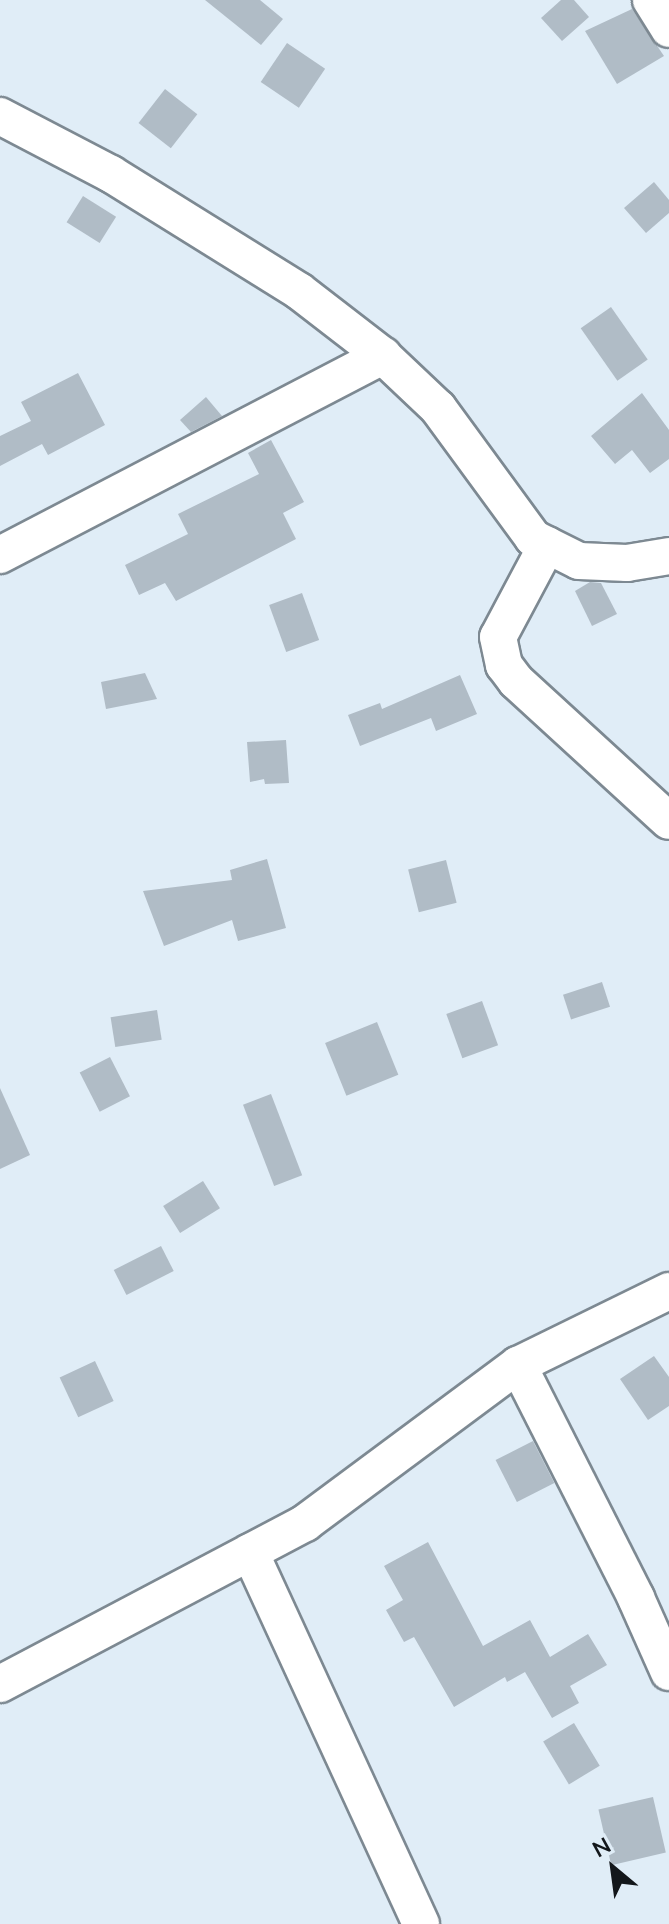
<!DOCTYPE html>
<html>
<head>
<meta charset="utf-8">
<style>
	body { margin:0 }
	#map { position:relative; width:669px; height:1924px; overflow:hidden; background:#e0edf7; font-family:Mulish,sans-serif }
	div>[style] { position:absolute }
	.building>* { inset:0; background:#b0bcc6; transform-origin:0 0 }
	.roads { filter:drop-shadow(2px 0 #7d8992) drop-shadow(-2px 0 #7d8992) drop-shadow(0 2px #7d8992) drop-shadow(0 -2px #7d8992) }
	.minor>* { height:36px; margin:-18px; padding:0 18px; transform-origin:18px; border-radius:18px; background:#fff }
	span { translate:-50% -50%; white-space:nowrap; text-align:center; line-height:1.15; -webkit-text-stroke:6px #e0edf7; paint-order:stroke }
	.north { position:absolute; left:573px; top:1828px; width:80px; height:80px; -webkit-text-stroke:6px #e0edf7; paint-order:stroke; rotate:331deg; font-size:22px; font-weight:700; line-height:32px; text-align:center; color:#13171b }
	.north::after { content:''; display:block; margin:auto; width:28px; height:36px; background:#13171b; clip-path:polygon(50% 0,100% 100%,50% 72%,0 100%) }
</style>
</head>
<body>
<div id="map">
	<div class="building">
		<div style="clip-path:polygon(205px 0,260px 0,283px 19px,261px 45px)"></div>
		<div style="clip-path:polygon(561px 0,574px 0,589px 17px,562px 41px,541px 18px)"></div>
		<div style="clip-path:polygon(632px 9px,664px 56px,617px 84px,585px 31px)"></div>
		<div style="left:287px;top:43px;width:46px;height:47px;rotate:34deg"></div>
		<div style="left:165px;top:89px;width:41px;height:43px;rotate:38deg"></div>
		<div style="clip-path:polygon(654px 182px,669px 200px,669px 213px,646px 233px,624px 208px)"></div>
		<div style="left:83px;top:196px;width:39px;height:31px;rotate:32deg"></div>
		<div style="left:611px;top:307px;width:64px;height:37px;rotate:55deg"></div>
		<div style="clip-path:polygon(78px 373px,105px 425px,48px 455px,42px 444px,0 466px,0 436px,31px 421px,21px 402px)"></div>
		<div style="clip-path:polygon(642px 393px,669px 430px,669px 459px,650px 473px,632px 450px,615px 464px,591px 436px)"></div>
		<div style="clip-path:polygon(206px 397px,222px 416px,191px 432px,180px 420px)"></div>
		<div style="clip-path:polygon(271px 440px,304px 502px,283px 513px,296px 539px,176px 601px,165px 583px,139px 595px,125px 565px,188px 534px,178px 514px,259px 474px,248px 453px)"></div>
		<div style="clip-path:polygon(590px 582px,601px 583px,617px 614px,592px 626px,575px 591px)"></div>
		<div style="left:302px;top:593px;width:50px;height:35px;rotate:70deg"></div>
		<div style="clip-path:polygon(145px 673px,157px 699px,106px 709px,101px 682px)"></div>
		<div style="clip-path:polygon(460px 675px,477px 714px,436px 731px,431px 718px,360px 746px,348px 715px,380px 703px,382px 709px)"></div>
		<div style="clip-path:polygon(286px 740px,289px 783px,265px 784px,264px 779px,250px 782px,247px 742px)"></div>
		<div style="clip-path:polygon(267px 859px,286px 928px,238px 941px,232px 920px,164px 946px,143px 891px,232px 880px,230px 870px)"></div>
		<div style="left:446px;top:860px;width:44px;height:39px;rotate:76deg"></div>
		<div style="left:602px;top:982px;width:26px;height:41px;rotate:72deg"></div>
		<div style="left:482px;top:1001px;width:47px;height:38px;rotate:70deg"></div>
		<div style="left:157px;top:1010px;width:30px;height:47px;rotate:81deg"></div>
		<div style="left:377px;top:1022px;width:57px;height:56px;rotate:68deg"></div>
		<div style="left:110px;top:1057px;width:44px;height:34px;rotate:63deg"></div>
		<div style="clip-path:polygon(0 1088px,30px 1155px,0 1169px)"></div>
		<div style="left:271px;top:1094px;width:87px;height:30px;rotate:69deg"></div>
		<div style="left:203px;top:1181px;width:32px;height:47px;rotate:58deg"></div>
		<div style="left:161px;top:1246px;width:28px;height:53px;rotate:63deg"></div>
		<div style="clip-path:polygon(654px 1356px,669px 1377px,669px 1406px,648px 1420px,620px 1379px)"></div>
		<div style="left:95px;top:1361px;width:44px;height:39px;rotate:65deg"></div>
		<div style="left:533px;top:1441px;width:47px;height:42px;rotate:63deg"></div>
		<div style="clip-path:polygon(428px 1542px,483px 1646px,530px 1620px,550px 1657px,588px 1634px,607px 1665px,570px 1686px,579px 1703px,552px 1718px,525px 1672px,507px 1682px,505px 1677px,454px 1707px,414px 1637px,404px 1642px,386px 1610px,403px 1600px,384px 1566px)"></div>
		<div style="left:574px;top:1723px;width:50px;height:36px;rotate:59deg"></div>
		<div style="left:653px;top:1797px;width:57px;height:56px;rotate:77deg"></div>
	</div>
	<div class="roads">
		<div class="minor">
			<div style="left:651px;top:0;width:34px;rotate:58deg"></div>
			<div style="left:0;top:116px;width:125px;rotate:27.6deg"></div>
			<div style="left:111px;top:174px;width:221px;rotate:31.9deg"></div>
			<div style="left:299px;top:291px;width:106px;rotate:37.7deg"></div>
			<div style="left:383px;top:356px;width:76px;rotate:43.4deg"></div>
			<div style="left:438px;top:408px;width:161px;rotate:53.8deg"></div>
			<div style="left:533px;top:538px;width:51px;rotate:26.6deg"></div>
			<div style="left:579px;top:561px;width:48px;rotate:2.4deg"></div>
			<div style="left:627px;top:563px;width:43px;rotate:-9.5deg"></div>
			<div style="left:547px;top:545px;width:104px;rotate:118deg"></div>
			<div style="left:498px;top:637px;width:29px;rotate:78deg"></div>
			<div style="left:504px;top:665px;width:20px;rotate:53deg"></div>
			<div style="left:516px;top:681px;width:207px;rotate:42.5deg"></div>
			<div style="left:0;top:555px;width:432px;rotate:-27.5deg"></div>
			<div style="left:518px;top:1365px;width:261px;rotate:63.1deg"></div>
			<div style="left:636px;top:1598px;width:81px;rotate:66deg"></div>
			<div style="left:250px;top:1552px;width:409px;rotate:65.3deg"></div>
			<div style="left:0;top:1684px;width:345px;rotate:-27.8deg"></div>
			<div style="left:305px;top:1523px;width:265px;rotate:-36.6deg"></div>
			<div style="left:518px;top:1365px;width:168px;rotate:-26.1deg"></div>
		</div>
	</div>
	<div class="north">N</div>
</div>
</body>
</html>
